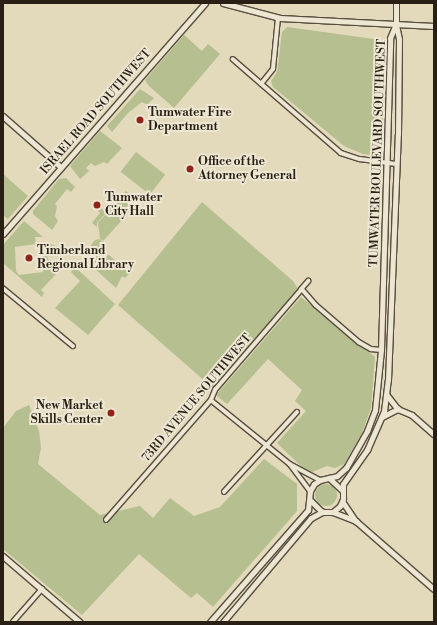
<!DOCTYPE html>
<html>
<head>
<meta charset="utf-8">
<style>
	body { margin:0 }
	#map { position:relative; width:437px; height:625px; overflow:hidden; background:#e3d9bb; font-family:"Libre Bodoni",serif }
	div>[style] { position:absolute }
	.green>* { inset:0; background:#b5bf8f; transform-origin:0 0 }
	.round { border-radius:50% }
	.roads { filter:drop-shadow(1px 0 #584e3e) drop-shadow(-1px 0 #584e3e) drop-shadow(0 1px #584e3e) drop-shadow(0 -1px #584e3e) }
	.minor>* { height:3.5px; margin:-1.75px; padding:0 1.75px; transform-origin:1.75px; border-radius:1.75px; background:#ede6d3 }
	.tertiary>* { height:4.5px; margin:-2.25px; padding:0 2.25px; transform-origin:2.25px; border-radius:2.25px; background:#ede6d3 }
	.secondary>* { height:5px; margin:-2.5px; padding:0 2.5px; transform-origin:2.5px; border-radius:2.5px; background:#ede6d3 }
	.dots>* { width:11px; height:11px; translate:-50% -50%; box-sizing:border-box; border:2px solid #ede6d3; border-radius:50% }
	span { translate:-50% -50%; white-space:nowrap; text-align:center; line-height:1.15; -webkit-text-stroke:4px #ede6d3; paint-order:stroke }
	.street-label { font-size:12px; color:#2a1f14 }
	.poi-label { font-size:12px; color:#2a1f14; font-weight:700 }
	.left { translate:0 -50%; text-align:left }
	.right { translate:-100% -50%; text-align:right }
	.frame { position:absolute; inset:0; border:4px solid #2a1f14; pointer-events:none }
</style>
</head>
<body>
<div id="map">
	<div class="green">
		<div style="clip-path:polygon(287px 27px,381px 40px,385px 52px,382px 153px,379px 156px,363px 154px,344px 146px,273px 87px,271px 81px,277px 72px,282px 32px)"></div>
		<div style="clip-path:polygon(184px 35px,202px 51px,208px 44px,220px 54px,174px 108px,149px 86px,145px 80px)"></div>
		<div style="clip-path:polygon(140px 89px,154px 98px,147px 105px,142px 102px,128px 113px,112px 132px,107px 126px)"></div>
		<div style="clip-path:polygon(100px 131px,122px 148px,107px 164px,104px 162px,95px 166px,91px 163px,86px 168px,89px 171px,80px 179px,70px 166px)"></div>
		<div style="left:136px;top:152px;width:37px;height:25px;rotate:38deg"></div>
		<div style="clip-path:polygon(3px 174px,28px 196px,8px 219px,3px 215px)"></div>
		<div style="clip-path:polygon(66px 178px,75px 187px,71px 192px,67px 189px,55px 204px,57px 206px,55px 216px,58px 221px,52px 230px,33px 214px,33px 211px,59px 179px)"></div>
		<div style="clip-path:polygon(126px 191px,133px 197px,136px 193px,142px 198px,103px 241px,100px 239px,98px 223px)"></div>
		<div style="clip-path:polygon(202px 202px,293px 281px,300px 292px,215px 390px,118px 305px)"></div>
		<div style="clip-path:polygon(101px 208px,106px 213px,97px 223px,97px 227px,92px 223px,100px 213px,98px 211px)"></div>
		<div style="clip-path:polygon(24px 221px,43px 237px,35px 237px,36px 244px,15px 247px,16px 271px,19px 275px,43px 272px,43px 251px,50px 247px,47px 242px,55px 246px,47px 256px,50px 265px,58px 272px,41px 290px,44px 293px,42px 297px,3px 263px,3px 245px)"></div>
		<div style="clip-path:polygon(99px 239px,106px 245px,103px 250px,130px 273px,125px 278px,122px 276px,116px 288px,82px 257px,95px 240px)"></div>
		<div style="clip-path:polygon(75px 267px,115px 304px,88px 335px,55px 308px,80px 281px,71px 272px)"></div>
		<div style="clip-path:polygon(301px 297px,375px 357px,371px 408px,362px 433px,344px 464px,335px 468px,327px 466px,312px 472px,302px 467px,277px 443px,306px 411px,295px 401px,302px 390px,268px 359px,227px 404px,216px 395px)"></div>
		<div style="clip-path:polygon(29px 405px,39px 431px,41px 448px,38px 464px,100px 515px,140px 506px,153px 518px,170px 498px,194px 516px,220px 507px,264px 459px,297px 484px,297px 511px,213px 607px,197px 593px,191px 598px,139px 554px,82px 615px,3px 549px,3px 428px,16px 411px)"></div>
		<div class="round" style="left:315px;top:484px;width:22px;height:22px"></div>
	</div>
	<div class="roads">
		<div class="minor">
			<div style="left:233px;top:59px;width:143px;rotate:41deg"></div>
			<div style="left:341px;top:153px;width:20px;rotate:18deg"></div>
			<div style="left:360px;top:159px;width:36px;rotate:8deg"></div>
			<div style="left:261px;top:84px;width:19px;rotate:-51deg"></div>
			<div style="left:273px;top:69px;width:51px;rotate:-84.4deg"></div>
			<div style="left:309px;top:281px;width:11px;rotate:131deg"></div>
			<div style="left:302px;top:289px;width:21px;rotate:49deg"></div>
			<div style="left:316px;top:305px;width:57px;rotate:40.7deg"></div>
			<div style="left:359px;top:342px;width:14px;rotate:30deg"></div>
			<div style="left:371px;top:349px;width:10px;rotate:6deg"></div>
			<div style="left:3px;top:288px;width:91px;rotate:39.6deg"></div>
			<div style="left:211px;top:400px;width:102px;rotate:39deg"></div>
			<div style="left:290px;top:464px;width:34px;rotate:28deg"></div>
			<div style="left:290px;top:464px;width:34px;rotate:53deg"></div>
			<div style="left:224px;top:492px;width:108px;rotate:-47.6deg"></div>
			<div style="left:106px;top:520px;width:159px;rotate:-48.8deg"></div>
			<div style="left:211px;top:400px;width:11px;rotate:-68deg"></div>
			<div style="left:215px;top:390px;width:133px;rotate:-49.3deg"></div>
			<div style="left:13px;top:622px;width:44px;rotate:-48.7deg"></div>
		</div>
		<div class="tertiary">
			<div style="left:396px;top:24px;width:21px;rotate:-90deg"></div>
			<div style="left:3px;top:116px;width:77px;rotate:41.3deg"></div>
			<div style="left:3px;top:234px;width:307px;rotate:-48.8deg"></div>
			<div style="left:387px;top:395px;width:18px;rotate:52deg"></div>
			<div style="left:398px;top:409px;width:15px;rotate:23deg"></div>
			<div style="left:412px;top:415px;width:29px;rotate:41deg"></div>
			<div style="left:382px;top:417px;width:18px;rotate:-27deg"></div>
			<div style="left:343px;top:502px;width:23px;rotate:56deg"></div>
			<div style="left:333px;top:512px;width:25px;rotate:21deg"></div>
			<div style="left:356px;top:521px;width:103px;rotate:41.1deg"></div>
			<div style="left:3px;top:556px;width:101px;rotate:40.6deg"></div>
		</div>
		<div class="secondary">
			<div style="left:223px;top:3px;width:59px;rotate:14.7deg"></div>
			<div style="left:280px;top:18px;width:154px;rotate:3deg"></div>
			<div style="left:329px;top:478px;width:19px;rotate:43deg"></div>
			<div style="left:310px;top:500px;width:17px;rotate:45deg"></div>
			<div style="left:210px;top:622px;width:149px;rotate:-48.8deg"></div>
			<div style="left:308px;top:510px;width:19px;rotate:-84deg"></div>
			<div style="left:310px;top:491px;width:8px;rotate:-60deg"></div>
			<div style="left:314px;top:484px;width:7px;rotate:-34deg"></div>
			<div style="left:320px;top:480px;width:17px;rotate:-13deg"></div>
			<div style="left:337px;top:476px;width:12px;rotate:-42deg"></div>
			<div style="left:346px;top:468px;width:43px;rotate:-60.4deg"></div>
			<div style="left:367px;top:431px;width:22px;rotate:-69deg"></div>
			<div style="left:375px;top:410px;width:60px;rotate:-84.3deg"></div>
			<div style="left:381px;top:350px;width:312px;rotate:-88.3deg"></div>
			<div style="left:390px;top:38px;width:15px;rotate:-67deg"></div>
			<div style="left:223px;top:622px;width:136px;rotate:-49.8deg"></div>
			<div style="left:311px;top:518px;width:13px;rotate:-29deg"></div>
			<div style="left:322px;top:512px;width:11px"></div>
			<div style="left:333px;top:512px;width:9px;rotate:-41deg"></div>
			<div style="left:340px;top:506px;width:8px;rotate:-67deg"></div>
			<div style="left:343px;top:499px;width:15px;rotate:-90deg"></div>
			<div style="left:343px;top:484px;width:42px;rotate:-54.8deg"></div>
			<div style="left:367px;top:450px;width:43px;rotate:-66.4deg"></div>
			<div style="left:384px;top:411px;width:31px;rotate:-83deg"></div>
			<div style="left:388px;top:380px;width:246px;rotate:-87.7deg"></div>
			<div style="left:398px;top:134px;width:95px;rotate:-89.4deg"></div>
			<div style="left:399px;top:39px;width:14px;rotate:-102deg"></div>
		</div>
	</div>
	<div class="dots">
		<div style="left:140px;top:120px;background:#8f2418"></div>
		<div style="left:190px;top:169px;background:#8f2418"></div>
		<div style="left:97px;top:205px;background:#8f2418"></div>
		<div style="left:29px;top:258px;background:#8f2418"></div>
		<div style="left:111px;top:413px;background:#8f2418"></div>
	</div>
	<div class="street-label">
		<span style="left:96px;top:112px;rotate:-49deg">ISRAEL ROAD SOUTHWEST</span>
		<span style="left:378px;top:153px;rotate:-88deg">TUMWATER BOULEVARD SOUTHWEST</span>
		<span style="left:197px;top:398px;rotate:-50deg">73RD AVENUE SOUTHWEST</span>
	</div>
	<div class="poi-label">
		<span class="left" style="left:148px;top:120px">Tumwater Fire<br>Department</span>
		<span class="left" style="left:198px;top:169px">Office of the<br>Attorney General</span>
		<span class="left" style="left:105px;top:205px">Tumwater<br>City Hall</span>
		<span class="left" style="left:37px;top:258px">Timberland<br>Regional Library</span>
		<span class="right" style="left:103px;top:413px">New Market<br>Skills Center</span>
	</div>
	<div class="frame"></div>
</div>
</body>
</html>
